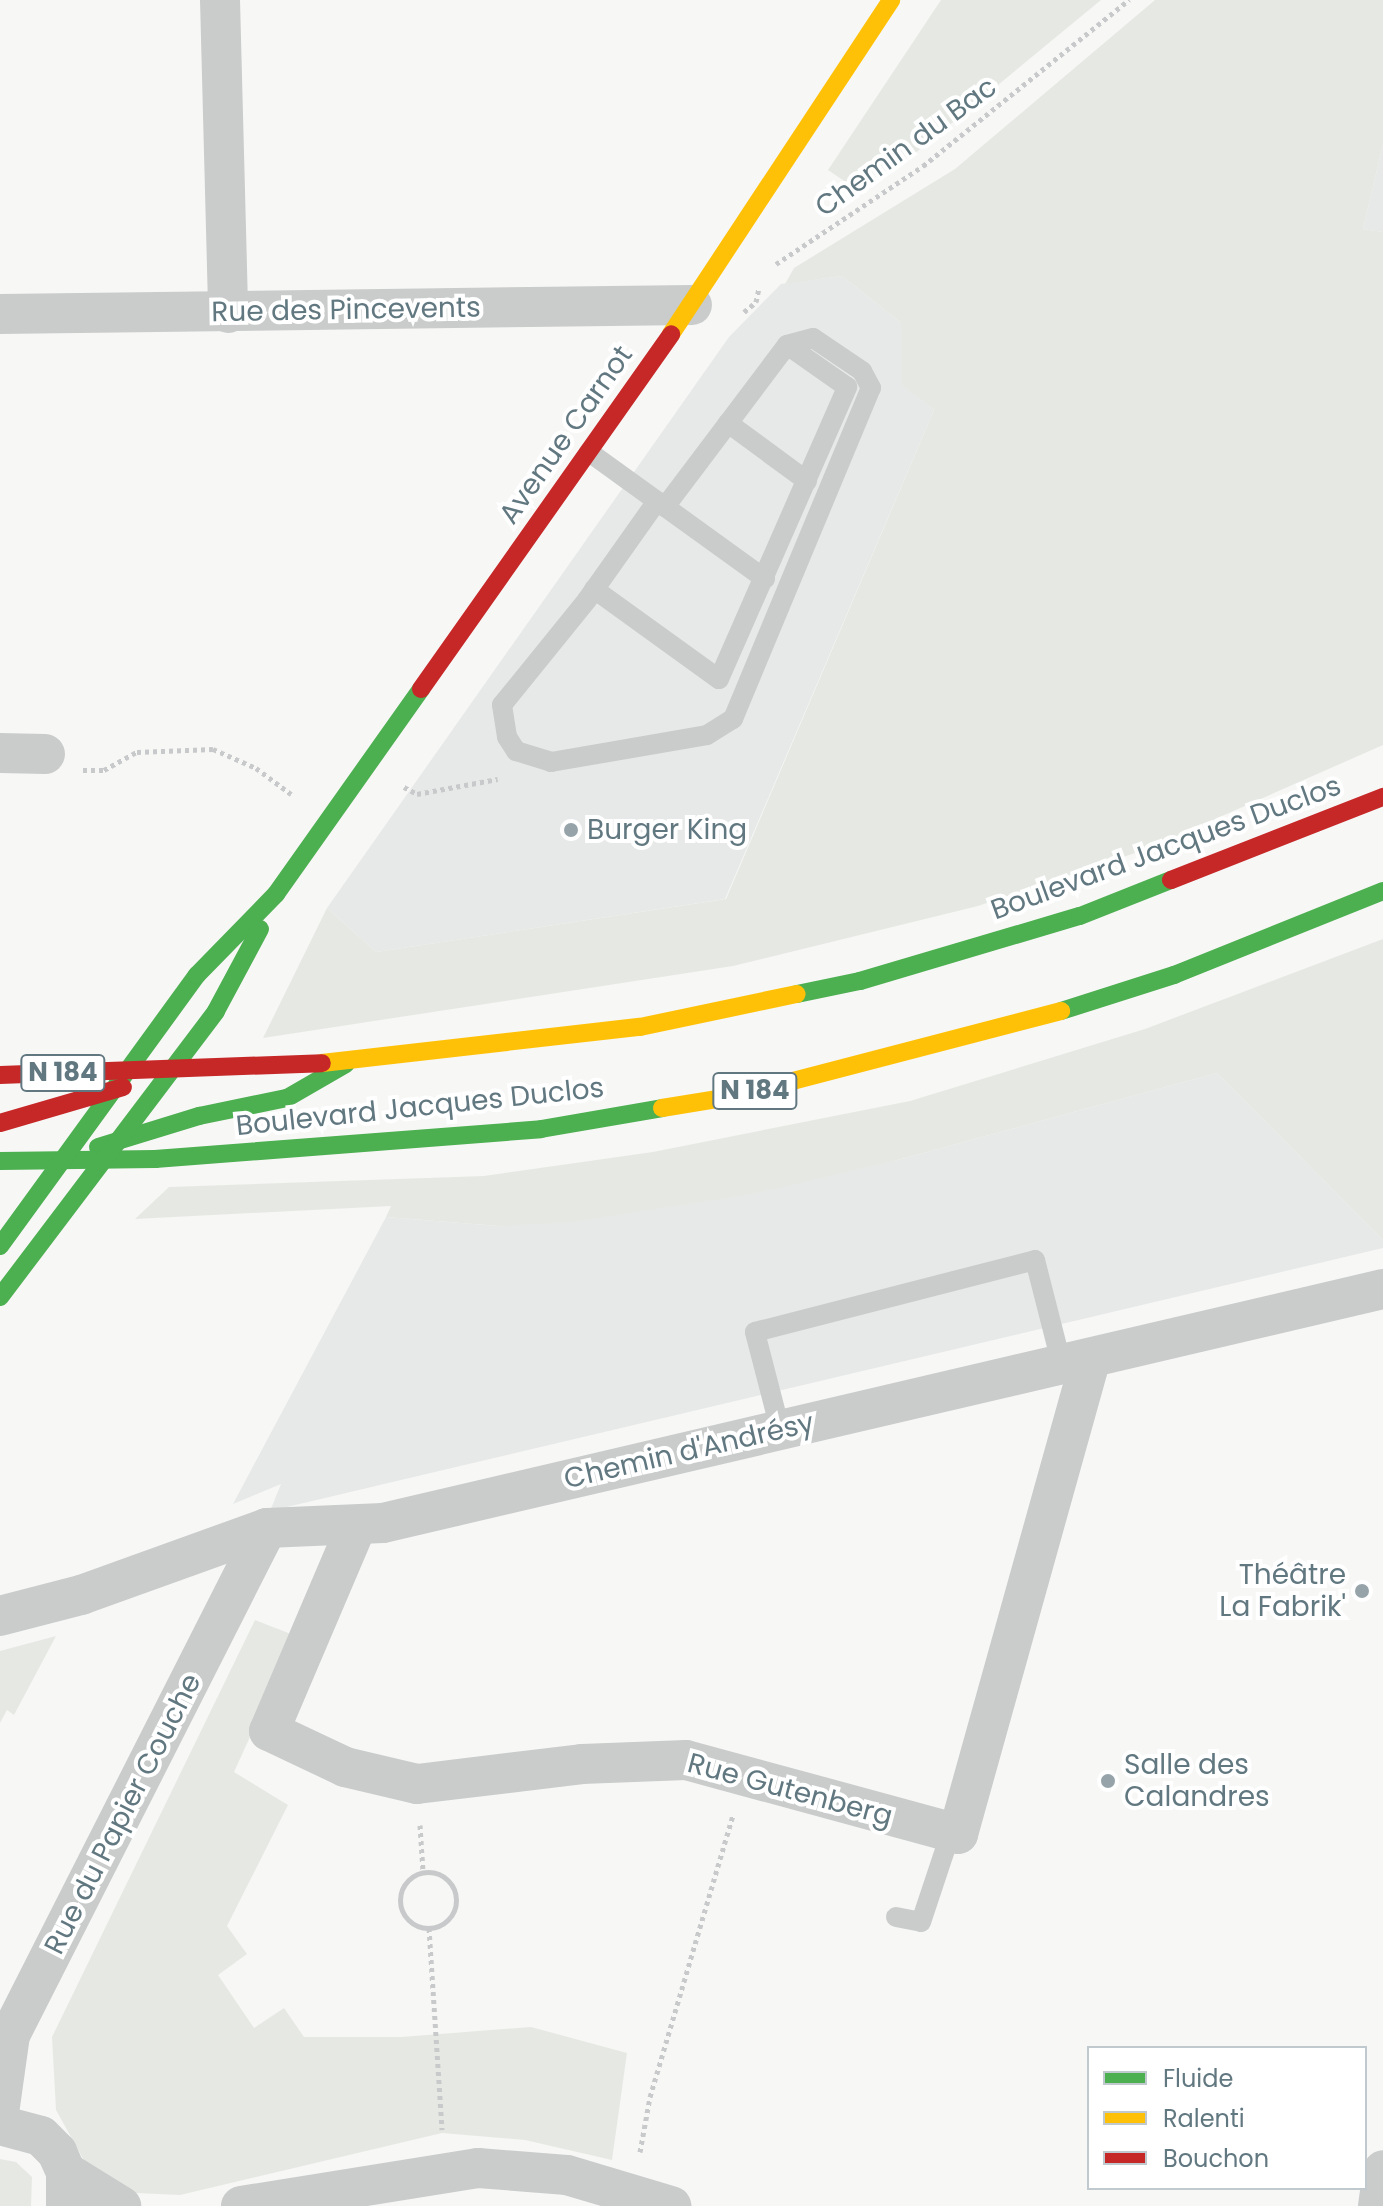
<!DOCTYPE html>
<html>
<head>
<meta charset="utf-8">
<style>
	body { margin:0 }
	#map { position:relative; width:1383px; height:2206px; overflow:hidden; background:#f7f7f6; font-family:Poppins,sans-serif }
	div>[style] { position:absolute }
	.built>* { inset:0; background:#e7e9e8 }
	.green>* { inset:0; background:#e6e9e3 }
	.path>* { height:5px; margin-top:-2.5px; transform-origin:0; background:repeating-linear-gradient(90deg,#c8c9ca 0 4px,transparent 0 8px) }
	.path>.ring { margin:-2.5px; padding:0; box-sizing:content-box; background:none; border:5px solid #c8c9ca; border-radius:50% }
	.lane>* { height:20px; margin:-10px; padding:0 10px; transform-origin:10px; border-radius:10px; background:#cacccc }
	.street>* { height:40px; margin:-20px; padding:0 20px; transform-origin:20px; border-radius:20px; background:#cacccc }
	.fast>* { height:18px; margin:-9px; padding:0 9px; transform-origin:9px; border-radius:9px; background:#4caf50 }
	.slow>* { height:18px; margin:-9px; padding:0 9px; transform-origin:9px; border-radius:9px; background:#ffc107 }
	.jam>* { height:18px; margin:-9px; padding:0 9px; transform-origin:9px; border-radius:9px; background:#c62828 }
	.dots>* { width:22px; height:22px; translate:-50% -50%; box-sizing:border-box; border:4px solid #fff; border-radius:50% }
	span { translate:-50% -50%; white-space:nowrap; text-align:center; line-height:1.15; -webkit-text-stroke:8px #fff; paint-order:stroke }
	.shield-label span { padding:2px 6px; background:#fff; border:2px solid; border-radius:6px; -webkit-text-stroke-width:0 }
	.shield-label { font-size:26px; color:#627881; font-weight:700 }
	.street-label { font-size:28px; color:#627881 }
	.poi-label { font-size:28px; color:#627881 }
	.left { translate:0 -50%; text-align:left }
	.right { translate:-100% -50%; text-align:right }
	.legend { position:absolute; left:1087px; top:2046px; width:280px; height:144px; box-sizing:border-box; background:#fff; border:2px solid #c0c9cd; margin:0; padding:10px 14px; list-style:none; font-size:24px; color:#627881 }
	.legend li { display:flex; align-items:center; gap:16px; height:40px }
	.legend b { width:40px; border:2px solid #c0c9cd }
</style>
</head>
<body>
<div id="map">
	<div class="built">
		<div style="clip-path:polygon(1383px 144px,1383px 232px,1363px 229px)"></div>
		<div style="clip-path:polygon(842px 276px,901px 323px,901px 383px,934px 410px,725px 899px,376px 952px,327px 908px,729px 337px,781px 284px)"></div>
		<div style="clip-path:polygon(1217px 1073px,1383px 1240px,1383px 1248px,270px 1511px,281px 1484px,233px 1504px,386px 1217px,498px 1226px,894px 1161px)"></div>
	</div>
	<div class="green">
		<div style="clip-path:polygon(941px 0,1101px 0,913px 155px,856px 189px,828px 170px)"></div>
		<div style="clip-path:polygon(1155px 0,1383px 0,1383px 144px,1363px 229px,1383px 232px,1383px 745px,1147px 849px,978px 906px,733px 966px,263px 1038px,327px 908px,376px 952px,726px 899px,934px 410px,901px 384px,901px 323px,842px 276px,785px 284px,794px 268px,955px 169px)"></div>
		<div style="clip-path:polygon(1383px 939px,1383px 1240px,1217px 1073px,894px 1161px,752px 1194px,573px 1222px,498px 1226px,386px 1217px,391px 1206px,135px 1219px,169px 1187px,484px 1176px,653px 1152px,910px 1101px,1145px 1029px)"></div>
		<div style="clip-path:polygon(255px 1620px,296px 1636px,234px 1772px,288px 1805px,227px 1926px,247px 1954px,218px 1975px,254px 2028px,284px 2008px,304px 2037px,401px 2037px,531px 2027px,627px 2053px,612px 2160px,525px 2140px,442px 2133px,180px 2195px,136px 2193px,91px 2173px,56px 2110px,52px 2037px)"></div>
		<div style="clip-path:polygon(56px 1636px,14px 1715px,7px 1710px,0 1723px,0 1651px)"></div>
		<div style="clip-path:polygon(0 2159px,16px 2162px,32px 2177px,31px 2206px,0 2206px)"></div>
	</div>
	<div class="path">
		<div style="left:776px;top:264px;width:177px;rotate:-33.7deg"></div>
		<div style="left:923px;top:166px;width:265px;rotate:-38.9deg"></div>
		<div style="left:744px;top:312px;width:16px;rotate:-40deg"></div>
		<div style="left:756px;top:302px;width:14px;rotate:-78deg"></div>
		<div style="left:83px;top:770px;width:21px"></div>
		<div style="left:104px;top:770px;width:38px;rotate:-29deg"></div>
		<div style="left:137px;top:752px;width:76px;rotate:-2.3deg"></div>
		<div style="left:213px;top:749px;width:47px;rotate:23.8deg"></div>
		<div style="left:256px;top:768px;width:44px;rotate:36.6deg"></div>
		<div style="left:404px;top:787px;width:15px;rotate:28deg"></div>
		<div style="left:417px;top:794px;width:82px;rotate:-10.5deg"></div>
		<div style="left:420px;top:1825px;width:47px;rotate:86.3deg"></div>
		<div class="ring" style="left:400px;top:1872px;width:51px;height:51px"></div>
		<div style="left:429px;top:1928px;width:202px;rotate:86.3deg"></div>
		<div style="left:640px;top:2152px;width:56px;rotate:-79.7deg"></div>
		<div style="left:650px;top:2097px;width:294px;rotate:-73.6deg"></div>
	</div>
	<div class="lane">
		<div style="left:728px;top:423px;width:98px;rotate:36.3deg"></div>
		<div style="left:589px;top:452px;width:217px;rotate:35.8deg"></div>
		<div style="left:657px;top:501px;width:121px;rotate:125.3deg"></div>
		<div style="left:587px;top:600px;width:135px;rotate:129deg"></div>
		<div style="left:502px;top:705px;width:32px;rotate:81deg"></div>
		<div style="left:507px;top:737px;width:17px;rotate:57deg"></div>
		<div style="left:516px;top:751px;width:37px;rotate:17deg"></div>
		<div style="left:551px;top:762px;width:158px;rotate:-9.8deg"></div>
		<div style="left:707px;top:735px;width:31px;rotate:-32deg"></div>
		<div style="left:733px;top:719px;width:359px;rotate:-67.4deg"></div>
		<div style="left:871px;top:388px;width:19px;rotate:-118deg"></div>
		<div style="left:862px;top:371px;width:59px;rotate:-146deg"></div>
		<div style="left:813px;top:338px;width:27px;rotate:165deg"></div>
		<div style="left:594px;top:589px;width:154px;rotate:35.8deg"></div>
		<div style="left:719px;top:679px;width:319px;rotate:-66.3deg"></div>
		<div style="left:847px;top:387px;width:73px;rotate:-145deg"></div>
		<div style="left:787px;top:345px;width:203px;rotate:127deg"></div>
		<div style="left:780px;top:1429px;width:100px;rotate:-104.5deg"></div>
		<div style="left:755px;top:1332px;width:289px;rotate:-14.4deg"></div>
		<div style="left:1035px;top:1260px;width:109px;rotate:75.7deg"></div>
		<div style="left:896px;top:1917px;width:25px;rotate:11deg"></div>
		<div style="left:921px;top:1922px;width:95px;rotate:-71.6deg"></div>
	</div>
	<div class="street">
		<div style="left:220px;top:0;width:313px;rotate:88.5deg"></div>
		<div style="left:0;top:314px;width:692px;rotate:-0.75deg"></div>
		<div style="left:0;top:753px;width:45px;rotate:1.3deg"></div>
		<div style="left:357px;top:1525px;width:224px;rotate:113.1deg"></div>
		<div style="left:269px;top:1731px;width:84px;rotate:25.3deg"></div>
		<div style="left:345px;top:1767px;width:74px;rotate:13.3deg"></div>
		<div style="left:417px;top:1784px;width:166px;rotate:-6.9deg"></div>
		<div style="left:582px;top:1764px;width:104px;rotate:-2.2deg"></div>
		<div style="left:686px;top:1760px;width:282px;rotate:15.2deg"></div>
		<div style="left:958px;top:1834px;width:491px;rotate:-74.4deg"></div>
		<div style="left:0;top:1616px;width:84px;rotate:-14.5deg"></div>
		<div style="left:81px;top:1595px;width:198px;rotate:-19.8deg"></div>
		<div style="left:267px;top:1528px;width:116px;rotate:-2.5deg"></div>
		<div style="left:383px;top:1523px;width:1027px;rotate:-13.17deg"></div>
		<div style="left:0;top:2106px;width:72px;rotate:-82deg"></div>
		<div style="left:10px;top:2035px;width:568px;rotate:-63.12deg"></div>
		<div style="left:0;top:2125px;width:42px;rotate:15deg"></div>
		<div style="left:41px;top:2136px;width:23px;rotate:45deg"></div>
		<div style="left:57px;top:2152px;width:22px;rotate:66deg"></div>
		<div style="left:66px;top:2172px;width:34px;rotate:90deg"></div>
		<div style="left:66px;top:2172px;width:65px;rotate:31.7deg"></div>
		<div style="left:241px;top:2206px;width:240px;rotate:-9.1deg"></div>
		<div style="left:478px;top:2168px;width:89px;rotate:4.5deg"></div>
		<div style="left:567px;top:2175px;width:109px;rotate:16.6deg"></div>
		<div style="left:1378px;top:2206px;width:36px;rotate:-82deg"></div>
	</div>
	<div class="fast">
		<div style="left:797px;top:994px;width:64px;rotate:-11.7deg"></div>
		<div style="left:860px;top:981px;width:229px;rotate:-16.5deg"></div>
		<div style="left:1080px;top:916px;width:98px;rotate:-21.6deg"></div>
		<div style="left:1061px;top:1011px;width:119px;rotate:-17.7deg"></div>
		<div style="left:1174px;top:975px;width:225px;rotate:-21.9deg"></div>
		<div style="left:98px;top:1147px;width:106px;rotate:-17.1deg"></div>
		<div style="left:199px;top:1116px;width:90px;rotate:-11.6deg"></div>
		<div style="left:287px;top:1098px;width:68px;rotate:-30deg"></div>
		<div style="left:0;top:1161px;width:155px;rotate:-0.7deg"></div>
		<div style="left:155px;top:1159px;width:387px;rotate:-4.4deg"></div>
		<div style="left:541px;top:1129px;width:123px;rotate:-9.8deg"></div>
		<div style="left:0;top:1246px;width:335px;rotate:-54deg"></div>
		<div style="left:197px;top:975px;width:113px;rotate:-45.7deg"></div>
		<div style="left:276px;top:894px;width:251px;rotate:-54.7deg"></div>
		<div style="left:0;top:1297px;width:358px;rotate:-52.9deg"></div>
		<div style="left:216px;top:1011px;width:93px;rotate:-61.8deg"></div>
	</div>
	<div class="slow">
		<div style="left:671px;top:334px;width:400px;rotate:-56.6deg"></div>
		<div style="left:322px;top:1063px;width:320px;rotate:-6.5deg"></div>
		<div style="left:640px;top:1027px;width:160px;rotate:-11.9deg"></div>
		<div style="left:662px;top:1108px;width:74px;rotate:-9.3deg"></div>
		<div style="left:735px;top:1096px;width:337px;rotate:-14.6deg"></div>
	</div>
	<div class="jam">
		<div style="left:421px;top:689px;width:434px;rotate:-54.8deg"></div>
		<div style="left:1171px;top:880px;width:228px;rotate:-21.4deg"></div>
		<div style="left:0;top:1075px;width:322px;rotate:-2.1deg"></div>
		<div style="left:0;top:1123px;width:128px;rotate:-16.3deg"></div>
	</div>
	<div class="dots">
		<div style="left:571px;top:830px;background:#96a4aa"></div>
		<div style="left:1362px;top:1591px;background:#96a4aa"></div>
		<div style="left:1108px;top:1781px;background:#96a4aa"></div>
	</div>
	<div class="shield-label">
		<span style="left:63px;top:1073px">N 184</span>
		<span style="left:755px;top:1091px">N 184</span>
	</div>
	<div class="street-label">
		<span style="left:906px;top:147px;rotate:-36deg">Chemin du Bac</span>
		<span style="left:346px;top:310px;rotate:-1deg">Rue des Pincevents</span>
		<span style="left:566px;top:435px;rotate:-55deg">Avenue Carnot</span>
		<span style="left:1166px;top:848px;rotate:-20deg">Boulevard Jacques Duclos</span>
		<span style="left:420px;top:1107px;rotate:-6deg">Boulevard Jacques Duclos</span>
		<span style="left:689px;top:1451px;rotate:-13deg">Chemin d'Andrésy</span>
		<span style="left:790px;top:1790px;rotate:15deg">Rue Gutenberg</span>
		<span style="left:123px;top:1814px;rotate:-63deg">Rue du Papier Couche</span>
	</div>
	<div class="poi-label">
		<span class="left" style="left:587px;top:830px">Burger King</span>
		<span class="right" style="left:1346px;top:1591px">Théâtre<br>La Fabrik'</span>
		<span class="left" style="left:1124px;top:1781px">Salle des<br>Calandres</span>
	</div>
	<ul class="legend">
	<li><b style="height:10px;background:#4caf50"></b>Fluide</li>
	<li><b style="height:10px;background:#ffc107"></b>Ralenti</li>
	<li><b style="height:10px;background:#c62828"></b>Bouchon</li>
	</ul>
</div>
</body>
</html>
